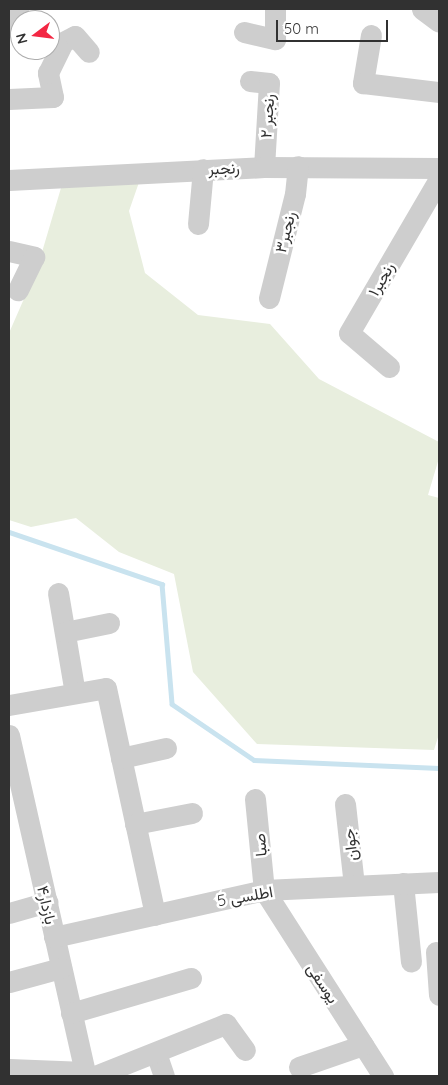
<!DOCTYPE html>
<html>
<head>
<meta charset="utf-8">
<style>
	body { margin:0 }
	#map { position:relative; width:448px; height:1085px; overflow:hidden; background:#fff; font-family:Quicksand,Vazirmatn,sans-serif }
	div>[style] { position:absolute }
	.green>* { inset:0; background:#e8eede }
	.stream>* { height:4.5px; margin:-2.25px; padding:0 2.25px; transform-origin:2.25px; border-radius:2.25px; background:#c9e3ef }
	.minor>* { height:21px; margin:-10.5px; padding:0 10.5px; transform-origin:10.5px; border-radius:10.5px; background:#cecece }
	span { translate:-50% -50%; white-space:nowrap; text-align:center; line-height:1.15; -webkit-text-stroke:5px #fff; paint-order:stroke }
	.street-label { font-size:16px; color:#313131 }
	.frame { position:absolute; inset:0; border:10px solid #313131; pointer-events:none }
	.north { position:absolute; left:10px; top:10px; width:50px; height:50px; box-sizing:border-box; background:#fff; border:1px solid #adadad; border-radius:50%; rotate:255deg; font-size:14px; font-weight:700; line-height:20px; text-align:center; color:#313131 }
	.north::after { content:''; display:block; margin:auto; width:18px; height:22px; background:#f32743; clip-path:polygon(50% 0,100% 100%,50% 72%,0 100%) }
	.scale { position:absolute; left:276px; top:20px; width:112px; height:22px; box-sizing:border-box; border:2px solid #313131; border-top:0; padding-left:6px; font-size:15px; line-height:18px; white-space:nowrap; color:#313131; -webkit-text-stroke:4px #fff; paint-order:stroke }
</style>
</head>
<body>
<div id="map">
	<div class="green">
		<div style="clip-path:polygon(144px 168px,129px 211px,145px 273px,198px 315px,270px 324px,319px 379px,439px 442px,439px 458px,428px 495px,439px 498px,439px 734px,434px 750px,257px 744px,193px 672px,174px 574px,119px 552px,76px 518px,31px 527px,9px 520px,9px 333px,37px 269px,66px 171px)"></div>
	</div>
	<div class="stream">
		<div style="left:9px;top:532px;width:162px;rotate:18.8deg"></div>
		<div style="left:162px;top:584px;width:120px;rotate:85.2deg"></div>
		<div style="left:172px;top:704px;width:99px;rotate:34.3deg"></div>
		<div style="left:254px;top:760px;width:185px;rotate:2.5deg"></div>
	</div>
	<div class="minor">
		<div style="left:422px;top:9px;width:21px;rotate:37deg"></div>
		<div style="left:9px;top:26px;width:19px;rotate:-62deg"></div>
		<div style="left:244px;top:32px;width:32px;rotate:13deg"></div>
		<div style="left:275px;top:39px;width:30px;rotate:-90deg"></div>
		<div style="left:371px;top:35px;width:49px;rotate:99.5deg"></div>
		<div style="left:363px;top:83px;width:77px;rotate:6.8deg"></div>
		<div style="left:250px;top:81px;width:19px;rotate:6deg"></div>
		<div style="left:269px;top:83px;width:84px;rotate:93.4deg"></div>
		<div style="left:9px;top:99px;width:44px;rotate:-2.6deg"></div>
		<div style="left:53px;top:97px;width:25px;rotate:-102deg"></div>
		<div style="left:48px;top:73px;width:34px;rotate:-64deg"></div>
		<div style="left:63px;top:42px;width:13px;rotate:-27deg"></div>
		<div style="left:75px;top:36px;width:21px;rotate:49deg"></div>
		<div style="left:9px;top:180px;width:255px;rotate:-2.9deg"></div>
		<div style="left:264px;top:167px;width:175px;rotate:0.3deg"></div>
		<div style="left:198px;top:224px;width:55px;rotate:-84.8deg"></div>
		<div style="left:9px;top:251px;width:26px;rotate:13deg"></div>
		<div style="left:34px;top:257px;width:37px;rotate:116deg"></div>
		<div style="left:269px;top:298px;width:107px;rotate:-76deg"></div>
		<div style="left:295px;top:194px;width:28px;rotate:-84deg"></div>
		<div style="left:389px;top:367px;width:52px;rotate:-139.6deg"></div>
		<div style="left:349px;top:333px;width:178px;rotate:-59.7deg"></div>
		<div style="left:58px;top:593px;width:101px;rotate:80.4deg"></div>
		<div style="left:65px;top:632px;width:45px;rotate:-11.6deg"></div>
		<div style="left:9px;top:705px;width:98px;rotate:-9.9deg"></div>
		<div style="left:106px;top:688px;width:232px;rotate:77.8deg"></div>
		<div style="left:9px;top:735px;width:350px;rotate:77.3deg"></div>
		<div style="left:121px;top:758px;width:46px;rotate:-12.5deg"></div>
		<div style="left:255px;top:799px;width:91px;rotate:84.4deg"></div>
		<div style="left:264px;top:890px;width:221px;rotate:57.4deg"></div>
		<div style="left:345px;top:804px;width:82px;rotate:83.7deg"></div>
		<div style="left:135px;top:824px;width:58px;rotate:-10.9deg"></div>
		<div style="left:403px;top:883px;width:79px;rotate:84.2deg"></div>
		<div style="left:9px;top:913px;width:40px;rotate:-16deg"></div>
		<div style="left:54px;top:937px;width:215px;rotate:-12.6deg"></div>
		<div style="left:264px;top:890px;width:175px;rotate:-2.6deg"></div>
		<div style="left:436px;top:952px;width:43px;rotate:86deg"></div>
		<div style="left:9px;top:982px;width:54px;rotate:-15.1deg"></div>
		<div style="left:71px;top:1013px;width:125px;rotate:-16.3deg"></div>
		<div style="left:156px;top:1053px;width:24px;rotate:71deg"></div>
		<div style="left:299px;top:1067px;width:68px;rotate:-19deg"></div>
		<div style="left:9px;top:1069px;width:76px;rotate:2.3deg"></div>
		<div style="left:95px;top:1076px;width:141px;rotate:-21.7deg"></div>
		<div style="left:226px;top:1024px;width:32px;rotate:54deg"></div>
	</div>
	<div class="street-label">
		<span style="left:267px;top:116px;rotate:-86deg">رنجبر ۲</span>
		<span style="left:224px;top:168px;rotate:-2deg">رنجبر</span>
		<span style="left:285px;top:232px;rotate:-76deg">رنجبر۳</span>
		<span style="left:381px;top:279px;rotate:-60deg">رنجبر۱</span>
		<span style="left:260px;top:845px;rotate:-95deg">صبا</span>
		<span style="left:350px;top:845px;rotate:-97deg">جوان</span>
		<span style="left:245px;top:896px;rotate:-10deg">اطلسی 5</span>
		<span style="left:47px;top:905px;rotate:77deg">بازدار۴</span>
		<span style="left:323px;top:983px;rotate:57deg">یوسفی</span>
	</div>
	<div class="frame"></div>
	<div class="north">N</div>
	<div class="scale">50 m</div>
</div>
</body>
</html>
